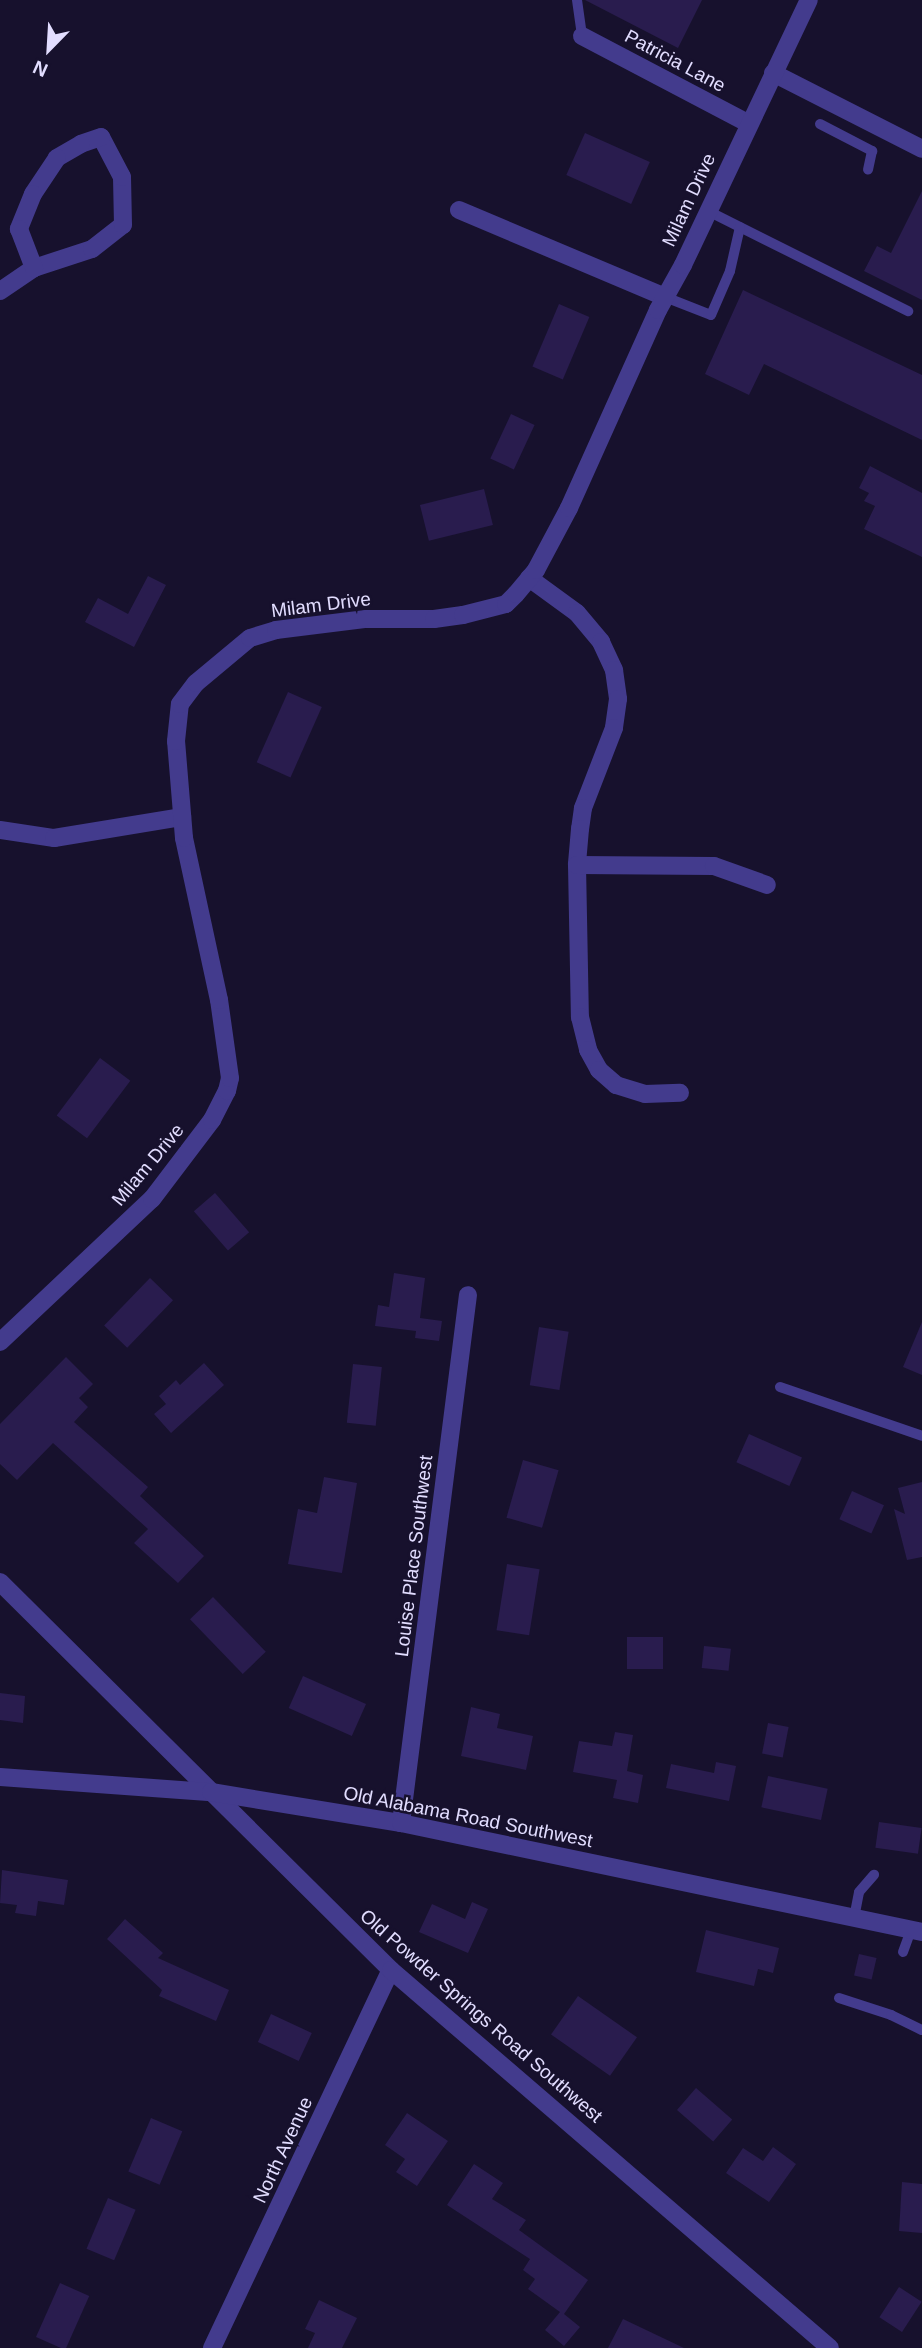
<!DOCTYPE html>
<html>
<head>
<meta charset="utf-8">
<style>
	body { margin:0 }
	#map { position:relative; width:922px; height:2348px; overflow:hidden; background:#17112d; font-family:Helvetica,sans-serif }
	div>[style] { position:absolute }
	.building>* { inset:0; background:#291c4e; transform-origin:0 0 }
	.service>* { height:10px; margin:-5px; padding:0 5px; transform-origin:5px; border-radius:5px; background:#433b8d }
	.minor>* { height:18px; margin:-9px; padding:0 9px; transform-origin:9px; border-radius:9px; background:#433b8d }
	.tertiary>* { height:18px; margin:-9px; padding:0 9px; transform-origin:9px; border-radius:9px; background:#433b8d }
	span { translate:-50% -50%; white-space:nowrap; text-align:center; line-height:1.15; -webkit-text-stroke:5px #17112d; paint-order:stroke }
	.street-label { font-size:19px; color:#e2ddff }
	.north { position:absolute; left:14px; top:14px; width:70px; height:70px; -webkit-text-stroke:5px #17112d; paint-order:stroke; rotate:204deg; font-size:19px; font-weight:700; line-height:28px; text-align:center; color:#e2ddff }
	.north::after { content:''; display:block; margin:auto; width:24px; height:32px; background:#e2ddff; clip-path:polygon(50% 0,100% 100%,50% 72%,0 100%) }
</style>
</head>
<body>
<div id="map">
	<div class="building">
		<div style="clip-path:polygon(585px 0,702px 0,678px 48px)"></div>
		<div style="left:585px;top:133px;width:71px;height:46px;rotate:24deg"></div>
		<div style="clip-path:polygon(922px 191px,922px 300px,864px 271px,877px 246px,891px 253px)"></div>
		<div style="clip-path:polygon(743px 290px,922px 375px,922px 440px,764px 364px,749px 395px,705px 374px)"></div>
		<div style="left:559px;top:304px;width:33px;height:68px;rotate:23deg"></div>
		<div style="left:511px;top:414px;width:26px;height:49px;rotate:25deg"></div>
		<div style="clip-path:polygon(870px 466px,922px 493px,922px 557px,864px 529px,875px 506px,864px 501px,869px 493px,859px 488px)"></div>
		<div style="left:484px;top:489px;width:37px;height:66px;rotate:76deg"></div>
		<div style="clip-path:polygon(148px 576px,166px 585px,134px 647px,85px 622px,98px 598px,128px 614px)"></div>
		<div style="left:288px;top:692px;width:37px;height:77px;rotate:24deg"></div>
		<div style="left:100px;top:1058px;width:38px;height:72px;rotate:37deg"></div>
		<div style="left:215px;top:1193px;width:52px;height:28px;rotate:49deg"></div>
		<div style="clip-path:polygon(394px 1273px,425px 1278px,420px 1318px,442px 1321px,439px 1341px,415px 1338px,416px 1331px,375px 1326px,378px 1305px,389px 1307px)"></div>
		<div style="left:150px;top:1278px;width:32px;height:66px;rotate:44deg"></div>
		<div style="clip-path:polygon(922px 1322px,922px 1375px,903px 1367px)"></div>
		<div style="left:539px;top:1327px;width:30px;height:59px;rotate:9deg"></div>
		<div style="clip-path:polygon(66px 1357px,93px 1384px,79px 1398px,88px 1407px,74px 1422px,148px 1487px,140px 1496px,204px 1556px,178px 1583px,134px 1543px,148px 1529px,53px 1443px,17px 1480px,0 1464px,0 1424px)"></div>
		<div style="clip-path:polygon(204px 1363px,224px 1385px,171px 1433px,154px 1414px,166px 1404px,159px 1396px,176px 1380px,180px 1385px)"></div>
		<div style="left:353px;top:1364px;width:29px;height:59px;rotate:6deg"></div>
		<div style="left:749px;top:1434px;width:58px;height:31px;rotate:24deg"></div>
		<div style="left:523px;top:1460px;width:37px;height:60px;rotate:16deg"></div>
		<div style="clip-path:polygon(324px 1477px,357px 1483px,342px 1573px,288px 1564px,298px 1509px,317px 1513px)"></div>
		<div style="clip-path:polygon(922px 1482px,922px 1557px,907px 1560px,894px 1509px,905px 1514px,898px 1488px)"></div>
		<div style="left:852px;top:1491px;width:35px;height:31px;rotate:24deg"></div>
		<div style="left:507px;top:1564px;width:33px;height:67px;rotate:9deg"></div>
		<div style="left:213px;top:1597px;width:76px;height:32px;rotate:46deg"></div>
		<div style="left:627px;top:1637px;width:36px;height:32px"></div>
		<div style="left:704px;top:1646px;width:27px;height:22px;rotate:6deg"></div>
		<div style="left:303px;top:1676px;width:69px;height:35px;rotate:24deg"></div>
		<div style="clip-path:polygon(0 1693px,25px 1696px,23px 1723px,0 1720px)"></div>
		<div style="clip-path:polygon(471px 1707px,500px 1714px,497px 1728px,533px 1736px,526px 1770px,461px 1756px)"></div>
		<div style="left:768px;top:1723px;width:21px;height:31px;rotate:11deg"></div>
		<div style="clip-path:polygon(615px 1732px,633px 1735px,627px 1771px,643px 1775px,638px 1803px,613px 1798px,617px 1780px,573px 1772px,579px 1741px,612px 1746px)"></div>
		<div style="clip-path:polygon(716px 1762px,736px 1766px,729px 1801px,666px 1788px,671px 1764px,714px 1773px)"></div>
		<div style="left:768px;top:1776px;width:61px;height:32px;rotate:12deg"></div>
		<div style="left:879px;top:1822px;width:43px;height:26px;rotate:8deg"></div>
		<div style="clip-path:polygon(2px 1870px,68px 1880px,64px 1905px,38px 1901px,36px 1916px,15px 1913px,17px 1905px,0 1903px)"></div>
		<div style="clip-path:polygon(472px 1902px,488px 1909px,468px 1953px,419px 1932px,432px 1904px,465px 1919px)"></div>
		<div style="clip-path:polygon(125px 1919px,163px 1953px,158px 1958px,229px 1990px,216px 2021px,159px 1996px,162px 1990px,107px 1939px)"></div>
		<div style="clip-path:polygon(706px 1930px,779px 1948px,773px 1973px,758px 1969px,754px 1986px,696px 1972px)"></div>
		<div style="left:859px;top:1954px;width:18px;height:22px;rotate:13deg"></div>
		<div style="left:578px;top:1996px;width:72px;height:47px;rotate:35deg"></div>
		<div style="left:271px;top:2014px;width:45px;height:31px;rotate:25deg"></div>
		<div style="left:696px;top:2088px;width:48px;height:29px;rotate:41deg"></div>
		<div style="clip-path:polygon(407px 2113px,448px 2141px,417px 2186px,396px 2172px,405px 2159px,385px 2145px)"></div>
		<div style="left:151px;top:2118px;width:34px;height:58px;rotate:23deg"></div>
		<div style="clip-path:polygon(773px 2147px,796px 2164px,769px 2202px,726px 2173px,743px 2148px,763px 2161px)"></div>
		<div style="clip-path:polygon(474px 2164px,503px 2183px,492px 2199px,526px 2220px,519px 2230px,588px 2280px,564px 2314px,580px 2327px,564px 2346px,545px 2330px,560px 2312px,528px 2289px,535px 2279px,523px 2270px,530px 2259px,447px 2205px)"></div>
		<div style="clip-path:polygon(902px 2182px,922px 2184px,922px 2233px,899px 2231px)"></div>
		<div style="left:108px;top:2198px;width:30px;height:55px;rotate:23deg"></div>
		<div style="left:60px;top:2283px;width:32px;height:59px;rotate:24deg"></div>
		<div style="left:899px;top:2287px;width:27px;height:36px;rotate:33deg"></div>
		<div style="clip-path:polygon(319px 2300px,357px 2318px,342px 2348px,308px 2348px,315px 2333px,305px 2329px)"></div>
		<div style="clip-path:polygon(623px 2319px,684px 2348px,608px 2348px)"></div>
	</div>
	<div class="service">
		<div style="left:577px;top:0;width:36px;rotate:82deg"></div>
		<div style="left:820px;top:124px;width:59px;rotate:27.4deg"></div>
		<div style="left:872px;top:151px;width:19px;rotate:102deg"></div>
		<div style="left:708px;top:211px;width:224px;rotate:26.6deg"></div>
		<div style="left:665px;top:297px;width:49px;rotate:21.4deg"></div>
		<div style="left:711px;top:315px;width:48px;rotate:-66.6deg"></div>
		<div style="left:730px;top:271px;width:45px;rotate:-77.2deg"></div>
		<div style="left:780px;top:1387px;width:150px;rotate:19deg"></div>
		<div style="left:854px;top:1918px;width:26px;rotate:-79deg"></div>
		<div style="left:859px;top:1892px;width:23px;rotate:-49deg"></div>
		<div style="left:903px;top:1952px;width:23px;rotate:-70deg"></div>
		<div style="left:839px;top:1998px;width:55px;rotate:18.1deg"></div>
		<div style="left:891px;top:2015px;width:34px;rotate:26deg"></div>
	</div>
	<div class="minor">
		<div style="left:582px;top:36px;width:187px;rotate:27.7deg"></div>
		<div style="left:773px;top:73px;width:167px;rotate:27deg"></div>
		<div style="left:459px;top:210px;width:224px;rotate:22.9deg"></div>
		<div style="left:0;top:291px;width:41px;rotate:-34.1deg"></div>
		<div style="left:34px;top:268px;width:61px;rotate:-18.1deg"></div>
		<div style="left:92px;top:249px;width:39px;rotate:-38deg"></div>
		<div style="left:123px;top:225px;width:48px;rotate:-91.2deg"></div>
		<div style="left:122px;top:177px;width:45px;rotate:-117.7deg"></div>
		<div style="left:101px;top:137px;width:21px;rotate:161deg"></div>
		<div style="left:81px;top:144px;width:28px;rotate:150deg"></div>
		<div style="left:57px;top:158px;width:43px;rotate:123.7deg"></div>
		<div style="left:33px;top:194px;width:38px;rotate:112deg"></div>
		<div style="left:19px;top:229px;width:42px;rotate:69deg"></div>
		<div style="left:529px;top:578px;width:59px;rotate:36.1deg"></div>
		<div style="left:577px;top:613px;width:38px;rotate:50deg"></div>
		<div style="left:601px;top:642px;width:31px;rotate:65deg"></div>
		<div style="left:614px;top:670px;width:29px;rotate:82deg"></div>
		<div style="left:618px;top:699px;width:29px;rotate:98deg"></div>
		<div style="left:614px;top:728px;width:86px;rotate:111.2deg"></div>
		<div style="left:583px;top:808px;width:21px;rotate:98deg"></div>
		<div style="left:580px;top:829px;width:36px;rotate:95deg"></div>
		<div style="left:577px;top:865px;width:152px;rotate:88.9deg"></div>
		<div style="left:580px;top:1017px;width:34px;rotate:76deg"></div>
		<div style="left:588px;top:1050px;width:23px;rotate:61deg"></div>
		<div style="left:599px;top:1070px;width:23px;rotate:41deg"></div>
		<div style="left:616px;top:1085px;width:30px;rotate:17deg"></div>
		<div style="left:645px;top:1094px;width:35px;rotate:-2deg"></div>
		<div style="left:0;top:830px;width:55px;rotate:8.4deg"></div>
		<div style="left:54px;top:838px;width:130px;rotate:-9.3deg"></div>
		<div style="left:577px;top:865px;width:137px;rotate:0.4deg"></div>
		<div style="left:714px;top:866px;width:56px;rotate:19.7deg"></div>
		<div style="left:0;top:1342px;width:209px;rotate:-43.3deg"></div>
		<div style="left:152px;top:1199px;width:99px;rotate:-52.8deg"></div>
		<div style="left:212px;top:1120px;width:33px;rotate:-63deg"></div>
		<div style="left:227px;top:1091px;width:13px;rotate:-77deg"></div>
		<div style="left:230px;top:1078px;width:79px;rotate:-98deg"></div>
		<div style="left:219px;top:1000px;width:166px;rotate:-102.2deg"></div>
		<div style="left:184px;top:838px;width:97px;rotate:-94.7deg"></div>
		<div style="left:176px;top:741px;width:37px;rotate:-84deg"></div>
		<div style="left:180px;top:704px;width:26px;rotate:-53deg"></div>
		<div style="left:196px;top:683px;width:70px;rotate:-39.8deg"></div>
		<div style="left:250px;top:638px;width:27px;rotate:-17deg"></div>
		<div style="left:276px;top:630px;width:91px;rotate:-7deg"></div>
		<div style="left:366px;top:619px;width:68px"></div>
		<div style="left:434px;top:619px;width:29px;rotate:-8deg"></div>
		<div style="left:463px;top:615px;width:44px;rotate:-14.3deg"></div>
		<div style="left:506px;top:604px;width:14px;rotate:-45deg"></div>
		<div style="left:516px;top:594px;width:31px;rotate:-50deg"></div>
		<div style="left:536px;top:570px;width:70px;rotate:-62deg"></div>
		<div style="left:569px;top:508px;width:217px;rotate:-65.8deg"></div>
		<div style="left:658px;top:310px;width:51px;rotate:-60.9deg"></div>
		<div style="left:683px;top:265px;width:293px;rotate:-64.6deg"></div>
		<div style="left:401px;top:1823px;width:532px;rotate:-82.77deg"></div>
		<div style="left:212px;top:2348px;width:418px;rotate:-64.7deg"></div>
	</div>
	<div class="tertiary">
		<div style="left:0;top:1582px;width:551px;rotate:44.78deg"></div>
		<div style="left:391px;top:1970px;width:579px;rotate:40.73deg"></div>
		<div style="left:0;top:1777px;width:212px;rotate:4.1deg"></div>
		<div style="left:211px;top:1792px;width:193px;rotate:9.3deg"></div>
		<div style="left:401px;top:1823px;width:532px;rotate:11.82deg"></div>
	</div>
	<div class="street-label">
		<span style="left:675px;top:61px;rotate:28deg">Patricia Lane</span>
		<span style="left:689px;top:200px;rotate:-65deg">Milam Drive</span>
		<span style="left:321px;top:605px;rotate:-7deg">Milam Drive</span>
		<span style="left:148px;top:1165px;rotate:-50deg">Milam Drive</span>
		<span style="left:414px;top:1556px;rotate:-83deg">Louise Place Southwest</span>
		<span style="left:468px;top:1817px;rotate:11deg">Old Alabama Road Southwest</span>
		<span style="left:481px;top:2016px;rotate:41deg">Old Powder Springs Road Southwest</span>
		<span style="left:283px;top:2150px;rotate:-65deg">North Avenue</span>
	</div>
	<div class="north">N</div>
</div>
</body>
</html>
